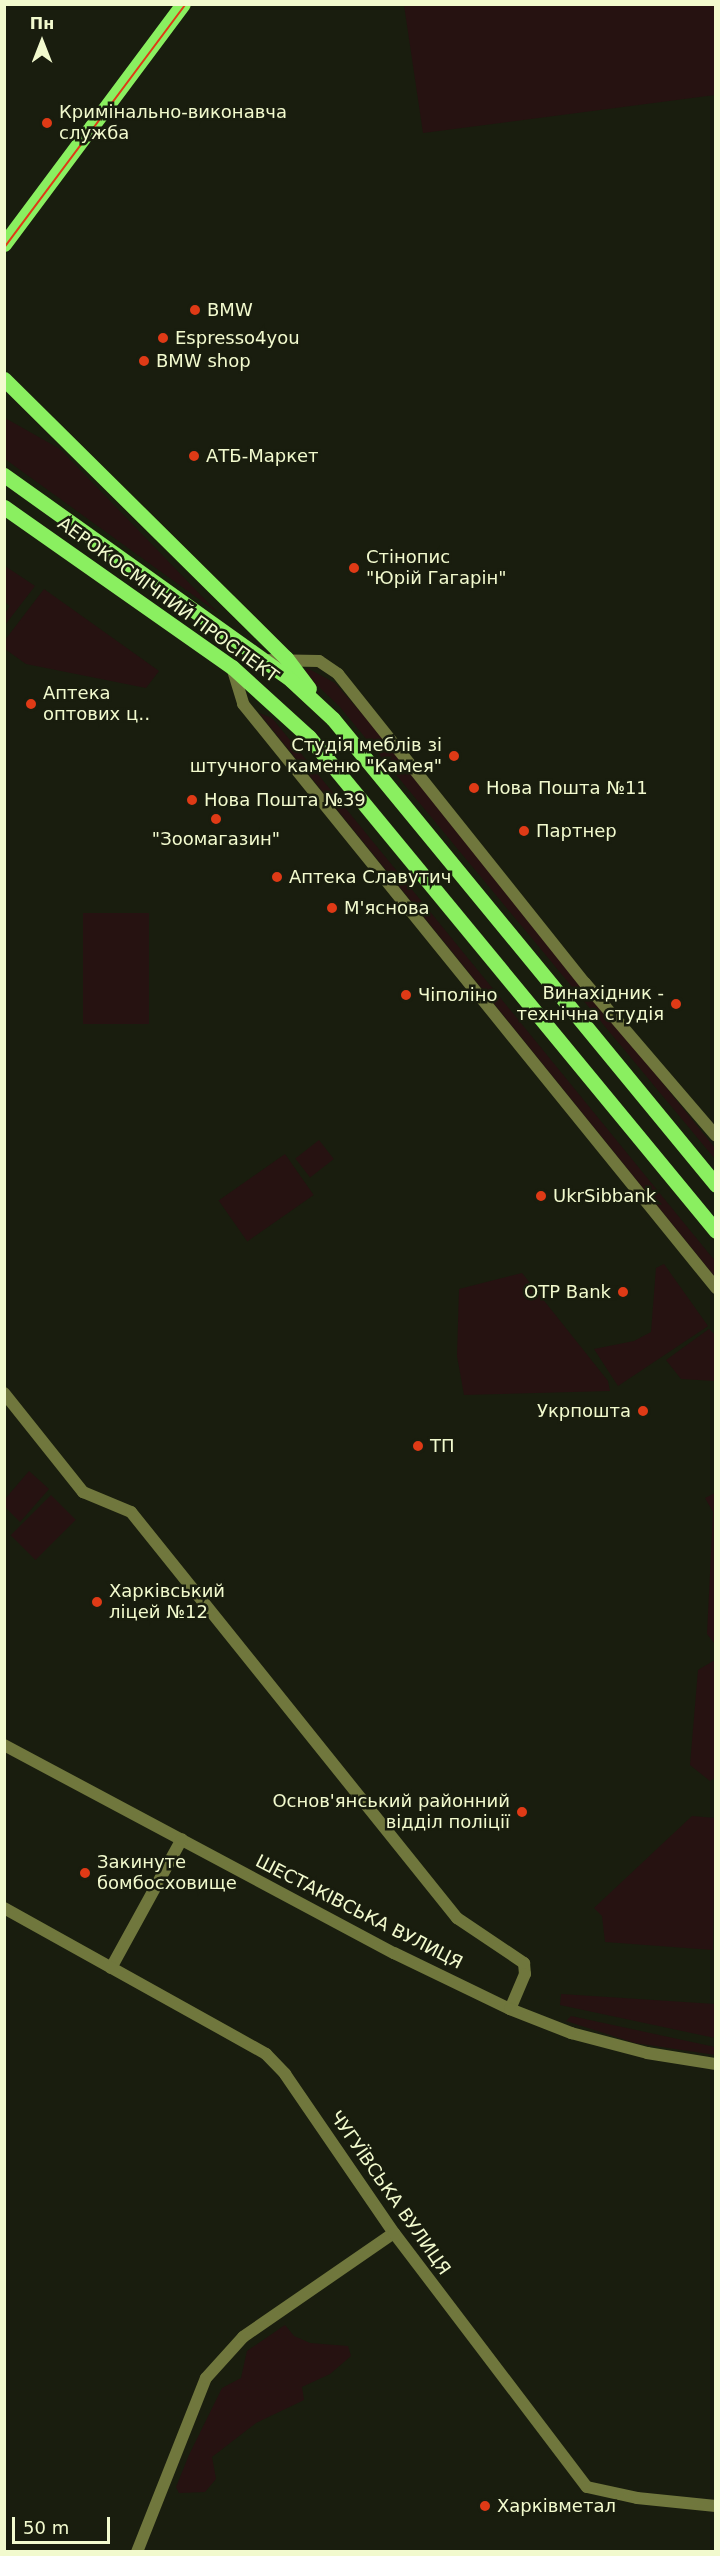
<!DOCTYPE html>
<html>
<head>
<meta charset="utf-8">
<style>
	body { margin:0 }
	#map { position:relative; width:720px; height:2556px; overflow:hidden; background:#191d0e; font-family:"DejaVu Sans",sans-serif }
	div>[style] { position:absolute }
	.green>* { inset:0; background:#261211; transform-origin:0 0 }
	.minor>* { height:12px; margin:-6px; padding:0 6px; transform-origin:6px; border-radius:6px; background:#70773d }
	.tertiary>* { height:12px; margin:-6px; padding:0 6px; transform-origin:6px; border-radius:6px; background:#70773d }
	.primary>* { height:15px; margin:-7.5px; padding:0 7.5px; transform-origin:7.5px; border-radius:7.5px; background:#8aef60 }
	.tram>* { height:1.5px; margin:-0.75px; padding:0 0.75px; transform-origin:0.75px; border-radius:0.75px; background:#df3a16 }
	.dots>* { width:16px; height:16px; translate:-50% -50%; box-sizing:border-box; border:3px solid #191d0e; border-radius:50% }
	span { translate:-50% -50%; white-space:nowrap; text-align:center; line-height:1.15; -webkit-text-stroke:5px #191d0e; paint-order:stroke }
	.poi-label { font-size:18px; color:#f2face }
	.left { translate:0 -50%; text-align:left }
	.right { translate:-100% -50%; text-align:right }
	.street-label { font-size:18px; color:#f2face }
	.frame { position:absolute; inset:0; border:6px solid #f2face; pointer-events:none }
	.north { position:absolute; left:12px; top:12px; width:60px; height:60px; -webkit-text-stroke:4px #191d0e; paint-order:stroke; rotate:0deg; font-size:16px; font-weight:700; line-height:24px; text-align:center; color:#f2face }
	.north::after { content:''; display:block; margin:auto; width:21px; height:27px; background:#f2face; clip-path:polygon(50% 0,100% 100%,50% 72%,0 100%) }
	.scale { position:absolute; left:12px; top:2517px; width:98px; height:27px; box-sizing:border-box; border:3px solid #f2face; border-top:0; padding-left:8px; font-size:18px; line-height:21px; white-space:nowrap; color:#f2face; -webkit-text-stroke:4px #191d0e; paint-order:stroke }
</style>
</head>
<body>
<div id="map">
	<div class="green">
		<div style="clip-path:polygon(404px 5px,715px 5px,715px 95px,423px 133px)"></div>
		<div style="clip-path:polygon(5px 418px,60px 449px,218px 613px,5px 459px)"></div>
		<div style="clip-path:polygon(5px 566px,35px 586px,5px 625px,5px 613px,10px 606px,5px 602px)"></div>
		<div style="clip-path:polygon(44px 589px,159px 671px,146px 688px,26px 664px,5px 649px,5px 640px)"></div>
		<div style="clip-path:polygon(307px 668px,335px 683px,399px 756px,715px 1148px,715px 1159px,339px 706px,304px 673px)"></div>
		<div style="clip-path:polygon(259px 713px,272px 718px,715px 1261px,715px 1277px)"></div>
		<div style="left:83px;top:913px;width:66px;height:111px"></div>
		<div style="left:319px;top:1140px;width:24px;height:30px;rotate:52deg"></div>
		<div style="left:285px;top:1154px;width:50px;height:81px;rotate:55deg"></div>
		<div style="clip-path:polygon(664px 1264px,708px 1326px,618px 1386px,594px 1349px,634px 1341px,651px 1332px,656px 1268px)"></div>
		<div style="clip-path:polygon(522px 1273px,608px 1381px,610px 1391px,464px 1395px,457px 1356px,459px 1289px)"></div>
		<div style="clip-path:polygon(709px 1329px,715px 1335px,715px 1381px,681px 1379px,666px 1360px)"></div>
		<div style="clip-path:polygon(29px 1471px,49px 1489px,20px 1522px,5px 1507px,5px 1499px)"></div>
		<div style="clip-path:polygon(715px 1493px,715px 1644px,707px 1634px,713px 1512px,705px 1498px)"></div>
		<div style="left:51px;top:1495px;width:35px;height:57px;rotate:45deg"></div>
		<div style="clip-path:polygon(715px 1660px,716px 1777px,710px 1781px,690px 1765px,698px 1670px)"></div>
		<div style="clip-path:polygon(692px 1816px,715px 1818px,713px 1950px,605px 1942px,602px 1916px,594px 1908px)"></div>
		<div style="clip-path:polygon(561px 1994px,715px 2004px,715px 2038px,560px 2005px)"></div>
		<div style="clip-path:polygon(571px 2016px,715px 2047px,715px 2055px,635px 2043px,566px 2021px)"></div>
		<div style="clip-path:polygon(285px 2325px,294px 2336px,310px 2343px,348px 2346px,351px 2356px,330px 2374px,302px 2387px,304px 2400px,256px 2423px,212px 2457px,216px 2479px,205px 2492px,179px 2493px,176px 2487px,189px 2455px,222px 2388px,241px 2378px,247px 2351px)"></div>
	</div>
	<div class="minor">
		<div style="left:263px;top:660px;width:56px;rotate:1deg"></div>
		<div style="left:319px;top:661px;width:23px;rotate:34deg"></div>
		<div style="left:338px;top:674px;width:396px;rotate:51.4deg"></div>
		<div style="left:585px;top:983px;width:201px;rotate:49.4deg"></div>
		<div style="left:232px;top:667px;width:39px;rotate:73deg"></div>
		<div style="left:243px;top:704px;width:752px;rotate:50.99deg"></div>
		<div style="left:4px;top:1393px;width:127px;rotate:51.4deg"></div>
		<div style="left:83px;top:1492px;width:52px;rotate:22.6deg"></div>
		<div style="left:131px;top:1512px;width:521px;rotate:51.24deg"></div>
		<div style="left:457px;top:1918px;width:81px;rotate:33.9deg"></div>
		<div style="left:524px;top:1963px;width:11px;rotate:85deg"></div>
		<div style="left:525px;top:1974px;width:38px;rotate:113deg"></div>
		<div style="left:4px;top:1745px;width:442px;rotate:28.1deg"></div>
		<div style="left:394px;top:1953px;width:129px;rotate:25.8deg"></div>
		<div style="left:510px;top:2009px;width:66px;rotate:21.5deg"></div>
		<div style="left:571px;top:2033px;width:79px;rotate:14.7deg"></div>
		<div style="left:647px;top:2053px;width:70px;rotate:9.1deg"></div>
		<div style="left:111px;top:1968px;width:147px;rotate:-61.2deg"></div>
		<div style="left:137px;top:2552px;width:187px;rotate:-68.4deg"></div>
		<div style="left:206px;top:2378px;width:55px;rotate:-47.9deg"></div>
		<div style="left:243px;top:2337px;width:183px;rotate:-34.6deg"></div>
	</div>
	<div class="tertiary">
		<div style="left:4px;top:1908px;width:300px;rotate:29.1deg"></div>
		<div style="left:266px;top:2054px;width:28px;rotate:46deg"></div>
		<div style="left:285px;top:2074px;width:193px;rotate:55.6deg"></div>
		<div style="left:394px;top:2233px;width:319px;rotate:52.8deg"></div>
		<div style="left:587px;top:2487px;width:51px;rotate:12.4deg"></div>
		<div style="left:637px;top:2498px;width:79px;rotate:5.8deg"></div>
	</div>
	<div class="primary">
		<div style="left:4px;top:244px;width:299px;rotate:-53.3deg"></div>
		<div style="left:4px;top:379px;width:397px;rotate:44.7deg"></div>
		<div style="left:286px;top:658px;width:38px;rotate:53deg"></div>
		<div style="left:4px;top:475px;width:353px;rotate:35.5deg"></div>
		<div style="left:291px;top:680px;width:57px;rotate:42.9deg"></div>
		<div style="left:333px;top:719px;width:603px;rotate:50.58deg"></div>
		<div style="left:4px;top:507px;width:279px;rotate:35.1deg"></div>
		<div style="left:232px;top:667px;width:104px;rotate:42.3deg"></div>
		<div style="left:309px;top:737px;width:640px;rotate:50.52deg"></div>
	</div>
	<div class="tram">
		<div style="left:4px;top:248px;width:304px;rotate:-53.3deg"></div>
	</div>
	<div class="dots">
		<div style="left:47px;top:123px;background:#df3a16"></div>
		<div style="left:195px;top:310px;background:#df3a16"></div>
		<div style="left:163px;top:338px;background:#df3a16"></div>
		<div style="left:144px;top:361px;background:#df3a16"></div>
		<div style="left:194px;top:456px;background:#df3a16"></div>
		<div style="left:354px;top:568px;background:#df3a16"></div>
		<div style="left:31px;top:704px;background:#df3a16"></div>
		<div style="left:454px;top:756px;background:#df3a16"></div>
		<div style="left:474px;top:788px;background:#df3a16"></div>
		<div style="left:192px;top:800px;background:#df3a16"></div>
		<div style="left:216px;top:819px;background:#df3a16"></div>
		<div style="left:524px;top:831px;background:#df3a16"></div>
		<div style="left:277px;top:877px;background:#df3a16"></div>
		<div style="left:332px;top:908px;background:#df3a16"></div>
		<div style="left:406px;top:995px;background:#df3a16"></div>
		<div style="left:676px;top:1004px;background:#df3a16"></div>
		<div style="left:541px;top:1196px;background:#df3a16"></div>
		<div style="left:623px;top:1292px;background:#df3a16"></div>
		<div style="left:643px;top:1411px;background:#df3a16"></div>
		<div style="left:418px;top:1446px;background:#df3a16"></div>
		<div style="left:97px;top:1602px;background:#df3a16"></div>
		<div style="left:522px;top:1812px;background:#df3a16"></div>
		<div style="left:85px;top:1873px;background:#df3a16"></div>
		<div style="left:485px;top:2506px;background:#df3a16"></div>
	</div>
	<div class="poi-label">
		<span class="left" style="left:59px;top:123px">Кримінально-виконавча<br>служба</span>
		<span class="left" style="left:207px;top:310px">BMW</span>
		<span class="left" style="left:175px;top:338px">Espresso4you</span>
		<span class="left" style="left:156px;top:361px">BMW shop</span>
		<span class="left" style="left:206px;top:456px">АТБ-Маркет</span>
		<span class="left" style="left:366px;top:568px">Стінопис<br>"Юрій Гагарін"</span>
		<span class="left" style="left:43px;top:704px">Аптека<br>оптових ц‥</span>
		<span class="right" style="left:442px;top:756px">Студія меблів зі<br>штучного каменю "Камея"</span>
		<span class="left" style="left:486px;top:788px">Нова Пошта №11</span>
		<span class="left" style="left:204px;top:800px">Нова Пошта №39</span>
		<span class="left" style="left:536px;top:831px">Партнер</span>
		<span style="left:216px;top:839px">"Зоомагазин"</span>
		<span class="left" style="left:289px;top:877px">Аптeка Славутич</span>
		<span class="left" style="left:344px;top:908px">М'яснова</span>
		<span class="right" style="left:664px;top:1004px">Винахідник -<br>технічна студія</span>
		<span class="left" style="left:418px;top:995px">Чіполіно</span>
		<span class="left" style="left:553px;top:1196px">UkrSibbank</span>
		<span class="right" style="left:611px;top:1292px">OTP Bank</span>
		<span class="right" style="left:631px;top:1411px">Укрпошта</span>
		<span class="left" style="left:430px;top:1446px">ТП</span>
		<span class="left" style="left:109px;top:1602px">Харківський<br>ліцей №12</span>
		<span class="right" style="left:510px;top:1812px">Основ'янський районний<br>відділ поліції</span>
		<span class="left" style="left:97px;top:1873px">Закинуте<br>бомбосховище</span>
		<span class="left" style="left:497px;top:2506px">Харківметал</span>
	</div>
	<div class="street-label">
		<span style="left:168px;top:600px;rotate:36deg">АЕРОКОСМІЧНИЙ ПРОСПЕКТ</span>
		<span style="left:359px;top:1912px;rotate:27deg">ШЕСТАКІВСЬКА ВУЛИЦЯ</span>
		<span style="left:390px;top:2193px;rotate:55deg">ЧУГУЇВСЬКА ВУЛИЦЯ</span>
	</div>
	<div class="frame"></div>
	<div class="north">Пн</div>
	<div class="scale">50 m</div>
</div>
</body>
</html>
